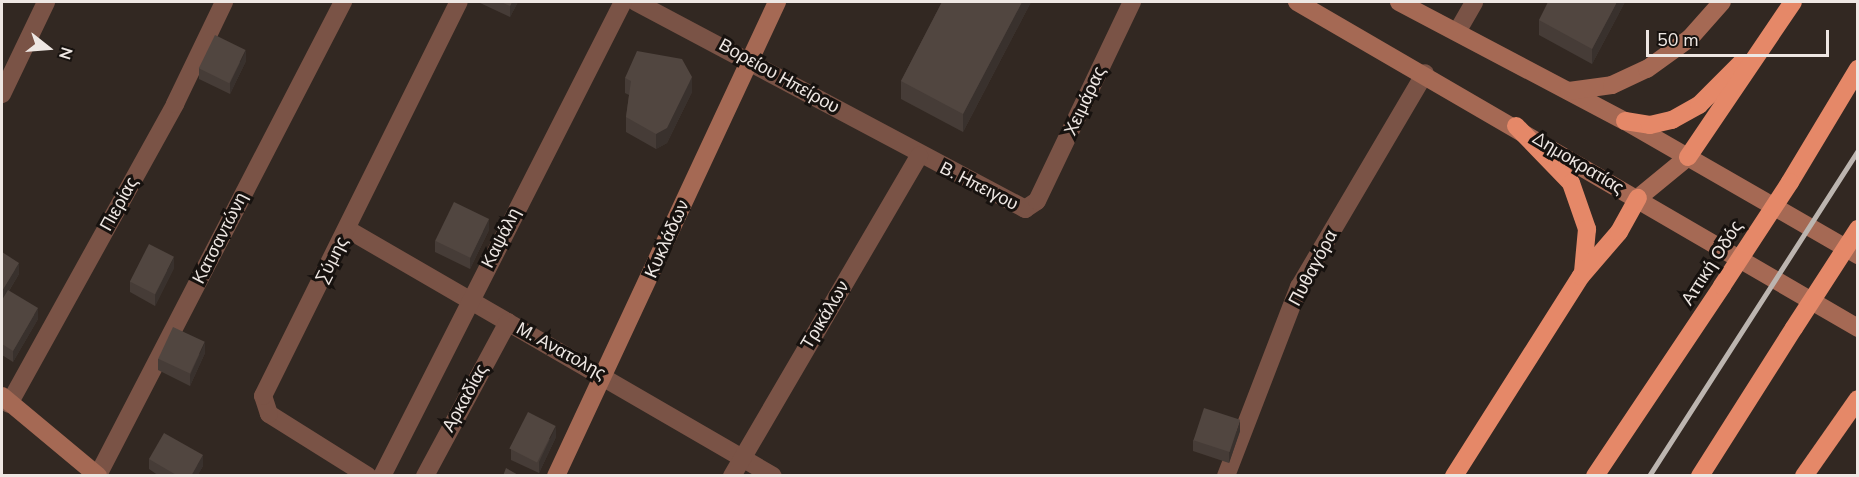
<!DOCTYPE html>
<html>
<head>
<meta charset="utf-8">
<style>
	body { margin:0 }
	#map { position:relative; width:1859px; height:477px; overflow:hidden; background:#322822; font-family:"Nunito Sans",sans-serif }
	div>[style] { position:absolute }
	.street>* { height:18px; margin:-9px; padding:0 9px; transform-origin:9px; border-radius:9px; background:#7a5346 }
	.secondary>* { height:18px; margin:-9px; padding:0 9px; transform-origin:9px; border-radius:9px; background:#a56954 }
	.highway>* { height:18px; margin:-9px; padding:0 9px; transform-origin:9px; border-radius:9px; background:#e58868 }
	.rail>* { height:4.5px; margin:-2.25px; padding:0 2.25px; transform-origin:2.25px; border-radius:2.25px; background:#bcb5b0 }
	.highway-bridge>* { height:18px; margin:-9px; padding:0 9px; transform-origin:9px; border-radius:9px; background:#e58868 }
	.wall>* { inset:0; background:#463c37 }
	.shaded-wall>* { inset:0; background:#39312d }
	.building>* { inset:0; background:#514640; transform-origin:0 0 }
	span { translate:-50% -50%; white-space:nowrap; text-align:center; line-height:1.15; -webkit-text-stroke:6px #17120f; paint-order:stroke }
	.street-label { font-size:18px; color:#eee7e3 }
	.frame { position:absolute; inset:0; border:3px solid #eee7e3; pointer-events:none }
	.north { position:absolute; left:18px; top:18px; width:60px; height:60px; -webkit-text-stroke:4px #17120f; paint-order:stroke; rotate:107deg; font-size:16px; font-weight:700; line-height:24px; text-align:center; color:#eee7e3 }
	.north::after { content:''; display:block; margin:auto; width:21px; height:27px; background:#eee7e3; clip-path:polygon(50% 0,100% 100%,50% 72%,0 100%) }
	.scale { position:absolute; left:1646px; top:30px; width:183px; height:27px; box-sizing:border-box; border:3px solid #eee7e3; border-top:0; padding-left:8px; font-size:18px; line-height:21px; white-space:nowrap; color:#eee7e3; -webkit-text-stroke:4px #17120f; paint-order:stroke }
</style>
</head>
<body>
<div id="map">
	<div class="street">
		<div style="left:636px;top:2px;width:441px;rotate:28deg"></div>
		<div style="left:1025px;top:209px;width:14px;rotate:-34deg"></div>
		<div style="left:1037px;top:201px;width:221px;rotate:-64.5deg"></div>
		<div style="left:1457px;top:32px;width:34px;rotate:-60deg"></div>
		<div style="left:2px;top:94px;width:102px;rotate:-64.4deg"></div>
		<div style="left:347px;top:229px;width:492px;rotate:30.1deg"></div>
		<div style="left:9px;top:404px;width:343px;rotate:-61deg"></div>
		<div style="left:175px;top:104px;width:113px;rotate:-64.3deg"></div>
		<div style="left:98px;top:475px;width:533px;rotate:-62.62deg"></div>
		<div style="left:368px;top:476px;width:117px;rotate:-147.9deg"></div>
		<div style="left:269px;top:414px;width:19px;rotate:-108deg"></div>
		<div style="left:263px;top:396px;width:440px;rotate:-63.6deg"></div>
		<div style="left:382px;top:476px;width:532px;rotate:-63.05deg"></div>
		<div style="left:425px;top:476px;width:175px;rotate:-61.7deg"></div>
		<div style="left:732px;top:476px;width:371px;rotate:-59.7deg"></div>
		<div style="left:1226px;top:476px;width:203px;rotate:-68.9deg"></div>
		<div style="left:1299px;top:287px;width:248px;rotate:-59.5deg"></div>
	</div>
	<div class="secondary">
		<div style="left:1297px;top:2px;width:649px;rotate:30.16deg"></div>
		<div style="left:1399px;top:2px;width:255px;rotate:27.8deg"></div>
		<div style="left:1625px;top:121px;width:269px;rotate:29.9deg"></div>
		<div style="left:1569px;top:91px;width:43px;rotate:-7.9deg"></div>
		<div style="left:1612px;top:85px;width:38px;rotate:-25deg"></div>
		<div style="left:1647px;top:69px;width:53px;rotate:-35.8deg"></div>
		<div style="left:1690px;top:38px;width:48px;rotate:-48.4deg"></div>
		<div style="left:1638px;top:198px;width:65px;rotate:-39.4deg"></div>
		<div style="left:2px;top:396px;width:125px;rotate:39.8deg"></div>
		<div style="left:556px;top:476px;width:523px;rotate:-65deg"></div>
	</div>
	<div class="highway">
		<div style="left:1625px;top:121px;width:25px;rotate:9deg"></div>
		<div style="left:1650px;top:125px;width:23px;rotate:-13deg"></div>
		<div style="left:1672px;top:120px;width:31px;rotate:-29deg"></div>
		<div style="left:1699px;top:105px;width:59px;rotate:-45deg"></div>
		<div style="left:1516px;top:126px;width:79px;rotate:46deg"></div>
		<div style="left:1571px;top:183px;width:49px;rotate:70.8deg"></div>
		<div style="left:1587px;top:229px;width:43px;rotate:95.3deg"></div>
		<div style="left:1688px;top:157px;width:187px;rotate:-55.9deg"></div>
		<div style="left:1790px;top:182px;width:132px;rotate:-59deg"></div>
		<div style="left:1454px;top:476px;width:237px;rotate:-57.6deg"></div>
		<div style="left:1581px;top:276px;width:58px;rotate:-49.2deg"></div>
		<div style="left:1619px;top:232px;width:39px;rotate:-61deg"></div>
		<div style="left:1595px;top:476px;width:229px;rotate:-56.2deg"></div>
		<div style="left:1700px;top:476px;width:175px;rotate:-57.6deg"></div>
		<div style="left:1804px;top:476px;width:94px;rotate:-55deg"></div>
	</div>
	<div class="rail">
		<div style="left:1649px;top:476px;width:386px;rotate:-57.3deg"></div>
	</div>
	<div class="highway-bridge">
		<div style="left:1722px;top:286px;width:124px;rotate:-56.8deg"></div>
		<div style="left:1794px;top:328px;width:118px;rotate:-57.1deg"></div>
	</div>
	<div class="wall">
		<div style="clip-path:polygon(478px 2px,518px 2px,510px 17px)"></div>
		<div style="clip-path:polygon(942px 2px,1031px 2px,963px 132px,901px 99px,901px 81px)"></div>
		<div style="clip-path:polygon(1625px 2px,1592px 64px,1539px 35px,1539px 20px)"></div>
		<div style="clip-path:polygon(246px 61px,230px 94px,199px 79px,199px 68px)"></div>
		<div style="clip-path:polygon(625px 78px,692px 92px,667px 143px,656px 149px,626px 132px,626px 117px,629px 95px,625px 93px)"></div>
		<div style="clip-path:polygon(489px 230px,470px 269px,435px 252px,435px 241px)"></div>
		<div style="clip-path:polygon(2px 254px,19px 274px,9px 291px,38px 319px,13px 362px,2px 355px)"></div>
		<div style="clip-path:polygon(174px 268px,155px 306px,130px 292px,130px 281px)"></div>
		<div style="clip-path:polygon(205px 353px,190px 386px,158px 370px,158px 359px)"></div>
		<div style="clip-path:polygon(1240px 431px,1229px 463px,1193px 451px,1193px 440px)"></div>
		<div style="clip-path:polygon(556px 437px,539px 473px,511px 460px,511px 449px)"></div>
		<div style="clip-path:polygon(149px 459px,203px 466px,197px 476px,159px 476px,149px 469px)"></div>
	</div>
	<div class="shaded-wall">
		<div style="clip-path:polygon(512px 2px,518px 2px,510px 17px,510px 6px)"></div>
		<div style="clip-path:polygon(1022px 2px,1031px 2px,963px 132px,963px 114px)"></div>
		<div style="clip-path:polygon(1617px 2px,1625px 2px,1592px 64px,1592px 49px)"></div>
		<div style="clip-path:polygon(246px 50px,246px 61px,230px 94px,230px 83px)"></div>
		<div style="clip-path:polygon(692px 77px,692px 92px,667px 143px,656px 149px,656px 134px)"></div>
		<div style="clip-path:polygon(489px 219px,489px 230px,470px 269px,470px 258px)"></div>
		<div style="clip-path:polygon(174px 257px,174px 268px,155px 306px,155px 295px)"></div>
		<div style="clip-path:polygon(19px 263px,19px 274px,2px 302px,2px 291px)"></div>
		<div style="clip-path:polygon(38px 308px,38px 319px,13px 362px,13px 351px)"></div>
		<div style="clip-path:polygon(205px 342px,205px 353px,190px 386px,190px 375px)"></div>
		<div style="clip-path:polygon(1240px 420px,1240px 431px,1229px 463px,1229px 452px)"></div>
		<div style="clip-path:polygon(556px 426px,556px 437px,539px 473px,539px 462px)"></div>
		<div style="clip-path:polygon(203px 455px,203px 466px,197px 476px,191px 476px)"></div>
	</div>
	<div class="building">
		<div style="clip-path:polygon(501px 2px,512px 2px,510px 6px)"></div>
		<div style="clip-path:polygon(942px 2px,1022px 2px,963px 114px,901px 81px)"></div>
		<div style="clip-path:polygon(1548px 2px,1617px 2px,1592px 49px,1539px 20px)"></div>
		<div style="left:215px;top:35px;width:34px;height:37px;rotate:26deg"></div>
		<div style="clip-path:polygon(637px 51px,682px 59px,692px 77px,667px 128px,656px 134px,626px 117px,631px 81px,625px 78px)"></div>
		<div style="left:454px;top:202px;width:39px;height:43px;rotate:26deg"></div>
		<div style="left:149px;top:244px;width:28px;height:42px;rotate:27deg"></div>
		<div style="clip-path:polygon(2px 252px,19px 263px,2px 291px)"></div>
		<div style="clip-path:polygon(8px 290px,38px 308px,13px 351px,2px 344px,2px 300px)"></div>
		<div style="left:173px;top:327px;width:35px;height:35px;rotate:25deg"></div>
		<div style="left:1204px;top:408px;width:38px;height:34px;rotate:18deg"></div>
		<div style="left:528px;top:412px;width:31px;height:41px;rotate:27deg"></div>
		<div style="clip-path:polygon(164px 433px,203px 455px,191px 476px,178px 476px,149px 459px)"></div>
		<div style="clip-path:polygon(506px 468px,520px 476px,503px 476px)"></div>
	</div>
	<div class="street-label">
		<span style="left:779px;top:76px;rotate:29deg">Βορείου Ηπείρου</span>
		<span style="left:1085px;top:101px;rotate:-65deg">Χειμάρας</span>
		<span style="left:1578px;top:163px;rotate:31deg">Δημοκρατίας</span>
		<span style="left:979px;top:186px;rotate:27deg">Β. Ηπειγου</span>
		<span style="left:119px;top:204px;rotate:-61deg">Πιερίας</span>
		<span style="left:220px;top:238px;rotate:-63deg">Κατσαντώνη</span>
		<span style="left:501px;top:238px;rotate:-63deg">Καψάλη</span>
		<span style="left:667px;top:239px;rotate:-66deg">Κυκλάδων</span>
		<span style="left:332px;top:260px;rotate:-63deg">Σύμης</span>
		<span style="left:1712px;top:263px;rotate:-57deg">Αττική Οδός</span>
		<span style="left:1313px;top:268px;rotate:-62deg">Πυθαγόρα</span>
		<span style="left:825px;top:315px;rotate:-59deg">Τρικάλων</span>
		<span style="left:561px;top:351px;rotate:29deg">Μ. Ανατολης</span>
		<span style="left:465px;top:398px;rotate:-61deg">Αρκαδίας</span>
	</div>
	<div class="frame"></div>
	<div class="north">N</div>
	<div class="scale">50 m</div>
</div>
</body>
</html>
